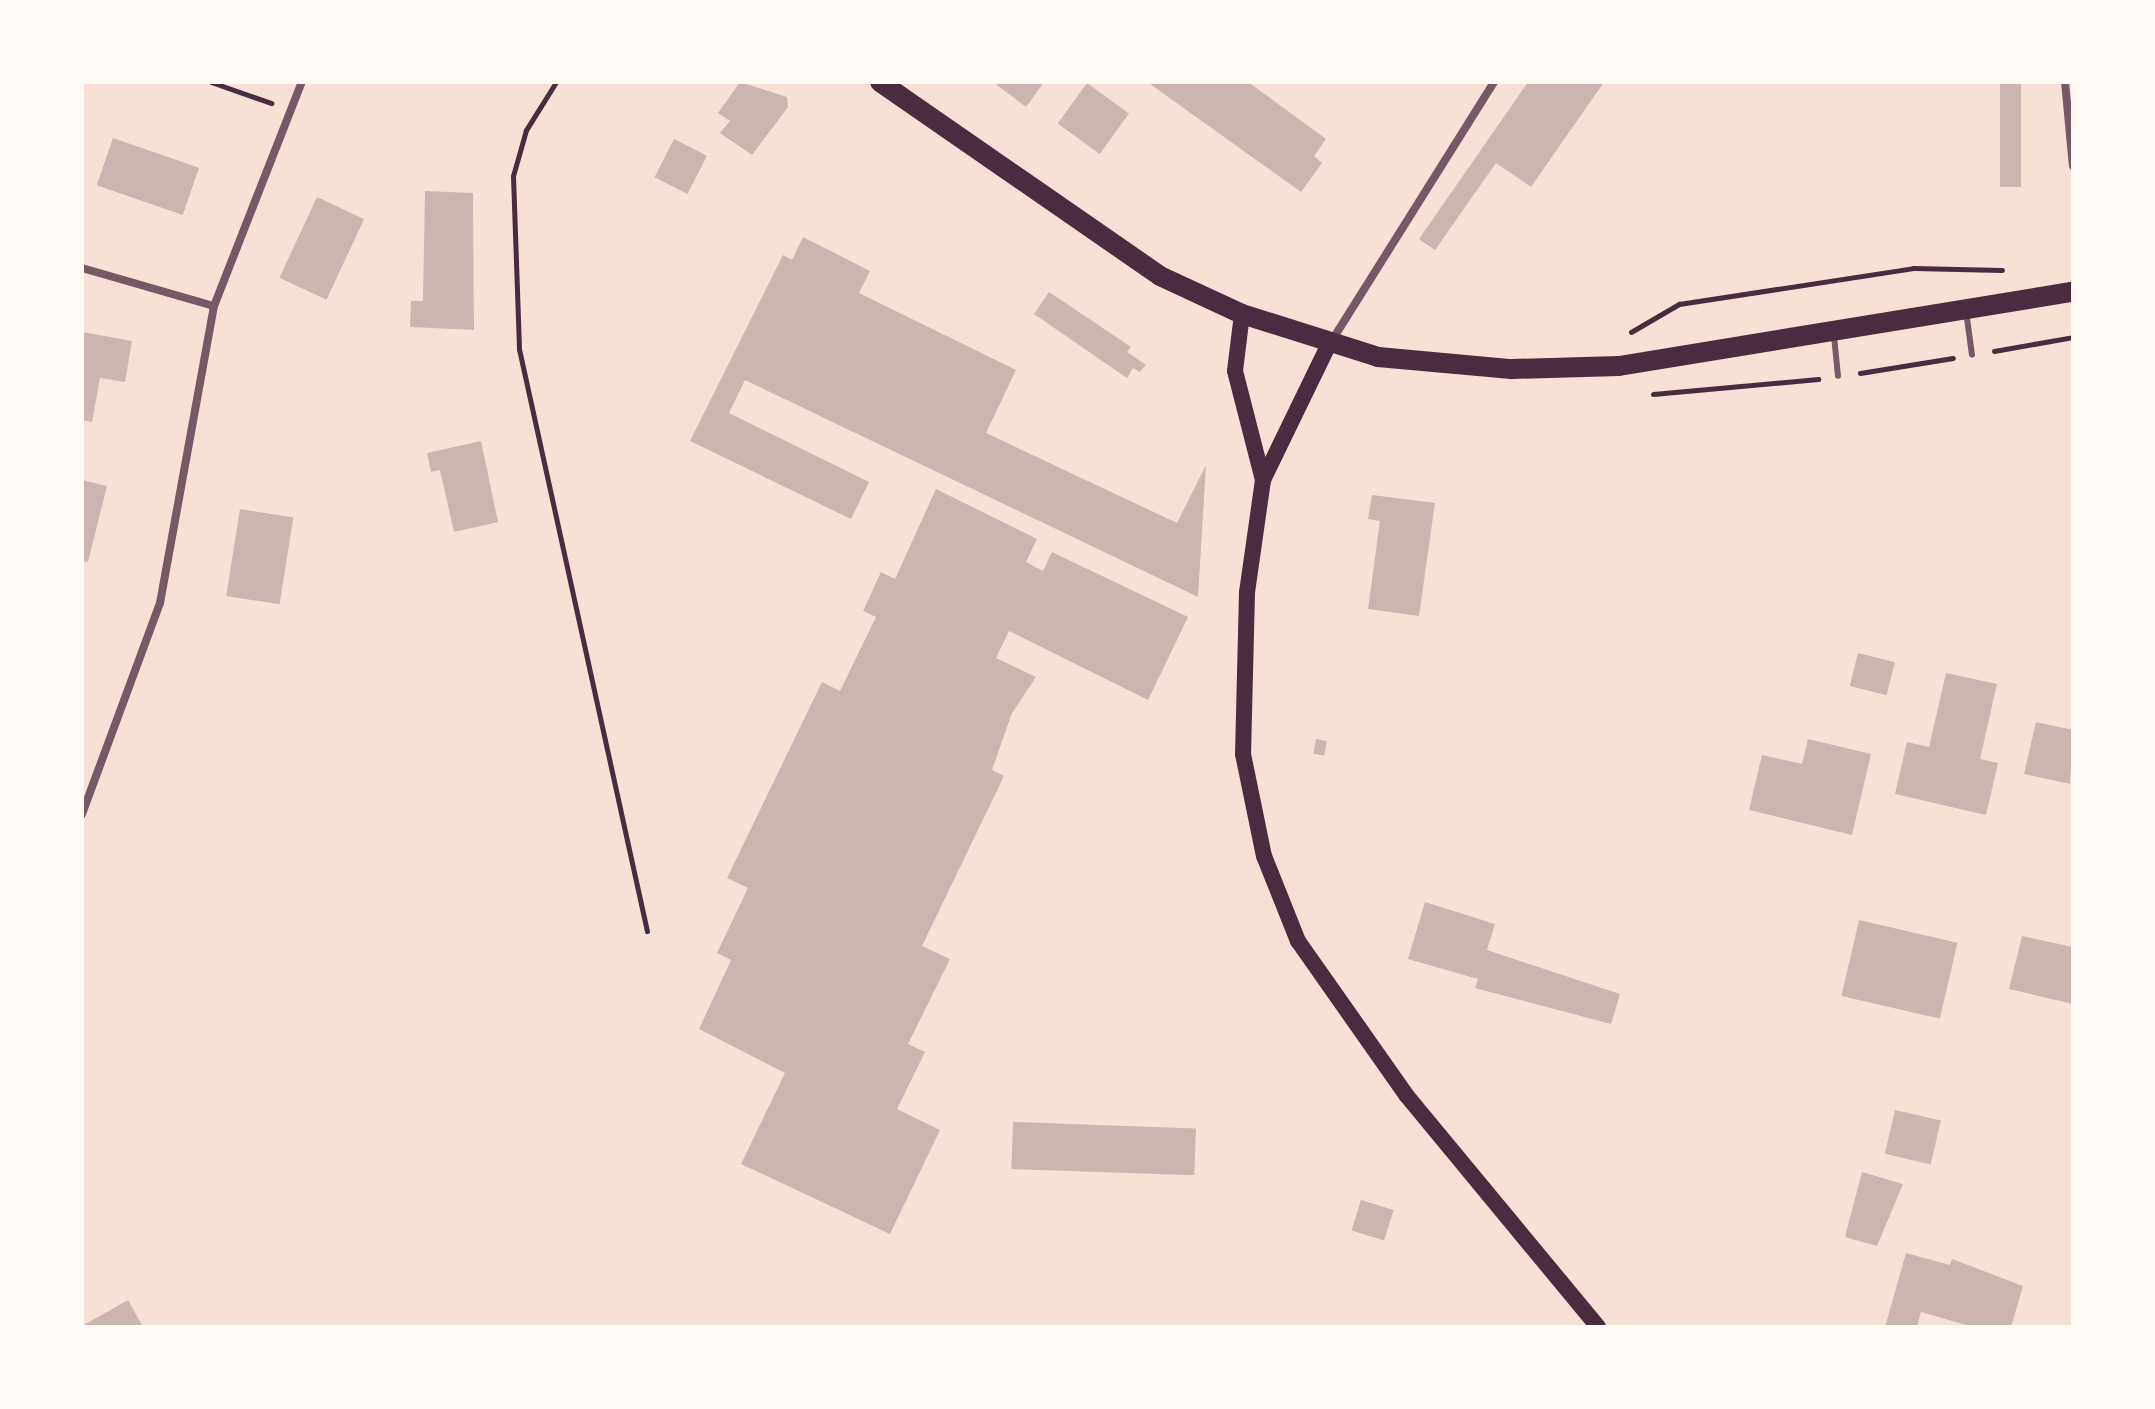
<!DOCTYPE html>
<html>
<head>
<meta charset="utf-8">
<style>
	body { margin:0 }
	#map { position:relative; width:2155px; height:1409px; overflow:hidden; background:#f7e1d7; font-family:"DejaVu Sans",sans-serif }
	div>[style] { position:absolute }
	.building>* { inset:0; background:#ccb4b1; transform-origin:0 0 }
	.path>* { height:5px; margin:-2.5px; padding:0 2.5px; transform-origin:2.5px; border-radius:2.5px; background:#4a2c40 }
	.service>* { height:6px; margin:-3px; padding:0 3px; transform-origin:3px; border-radius:3px; background:#755966 }
	.minor>* { height:8px; margin:-4px; padding:0 4px; transform-origin:4px; border-radius:4px; background:#755966 }
	.secondary>* { height:16px; margin:-8px; padding:0 8px; transform-origin:8px; border-radius:8px; background:#4a2c40 }
	.primary>* { height:20px; margin:-10px; padding:0 10px; transform-origin:10px; border-radius:10px; background:#4a2c40 }
	span { translate:-50% -50%; white-space:nowrap; text-align:center; line-height:1.15; -webkit-text-stroke:6px #fffaf5; paint-order:stroke }
	.frame { position:absolute; inset:0; border:84px solid #fffaf5; pointer-events:none }
</style>
</head>
<body>
<div id="map">
	<div class="building">
		<div style="clip-path:polygon(740px 82px,787px 97px,788px 107px,752px 155px,720px 133px,730px 121px,718px 113px)"></div>
		<div style="clip-path:polygon(993px 82px,1044px 82px,1026px 107px)"></div>
		<div style="clip-path:polygon(1248px 82px,1326px 139px,1314px 156px,1322px 163px,1301px 192px,1150px 84px)"></div>
		<div style="clip-path:polygon(1528px 82px,1604px 82px,1531px 187px,1496px 163px,1435px 250px,1419px 239px)"></div>
		<div style="left:2000px;top:82px;width:21px;height:105px"></div>
		<div style="left:1087px;top:83px;width:52px;height:50px;rotate:36deg"></div>
		<div style="left:113px;top:138px;width:91px;height:50px;rotate:19deg"></div>
		<div style="left:674px;top:139px;width:37px;height:43px;rotate:27deg"></div>
		<div style="clip-path:polygon(425px 191px,473px 193px,474px 330px,410px 327px,411px 301px,423px 301px)"></div>
		<div style="left:317px;top:197px;width:52px;height:89px;rotate:25deg"></div>
		<div style="clip-path:polygon(803px 237px,870px 271px,859px 293px,1016px 370px,986px 433px,1177px 523px,1206px 465px,1198px 597px,745px 380px,729px 413px,869px 482px,851px 519px,690px 441px,783px 255px,792px 260px)"></div>
		<div style="clip-path:polygon(1049px 292px,1131px 347px,1127px 352px,1146px 365px,1140px 372px,1133px 368px,1127px 378px,1034px 314px)"></div>
		<div style="clip-path:polygon(82px 332px,132px 341px,125px 382px,100px 378px,92px 422px,82px 420px)"></div>
		<div style="clip-path:polygon(481px 441px,498px 522px,454px 532px,440px 470px,431px 472px,427px 453px)"></div>
		<div style="clip-path:polygon(82px 480px,107px 486px,88px 562px,82px 561px)"></div>
		<div style="clip-path:polygon(936px 489px,1037px 539px,1026px 562px,1043px 571px,1052px 552px,1188px 617px,1148px 700px,1009px 631px,996px 658px,1036px 677px,1012px 713px,992px 770px,1004px 776px,922px 946px,950px 959px,908px 1044px,925px 1052px,897px 1109px,940px 1130px,890px 1234px,741px 1164px,785px 1073px,699px 1029px,731px 960px,717px 953px,748px 888px,727px 878px,822px 682px,840px 691px,876px 617px,863px 611px,881px 572px,895px 579px)"></div>
		<div style="clip-path:polygon(1372px 495px,1435px 503px,1419px 616px,1368px 609px,1380px 521px,1368px 519px)"></div>
		<div style="left:240px;top:509px;width:54px;height:88px;rotate:9deg"></div>
		<div style="left:1858px;top:653px;width:38px;height:34px;rotate:14deg"></div>
		<div style="clip-path:polygon(1946px 673px,1997px 684px,1980px 759px,1998px 763px,1986px 815px,1895px 794px,1907px 742px,1929px 747px)"></div>
		<div style="clip-path:polygon(2036px 722px,2073px 730px,2070px 784px,2024px 774px)"></div>
		<div style="left:1316px;top:739px;width:11px;height:15px;rotate:10deg"></div>
		<div style="clip-path:polygon(1808px 739px,1871px 754px,1852px 835px,1749px 810px,1762px 755px,1802px 764px)"></div>
		<div style="clip-path:polygon(1425px 902px,1495px 924px,1487px 950px,1620px 994px,1611px 1024px,1475px 988px,1478px 979px,1408px 959px)"></div>
		<div style="left:1859px;top:920px;width:101px;height:78px;rotate:13deg"></div>
		<div style="clip-path:polygon(2022px 936px,2073px 947px,2073px 1004px,2009px 989px)"></div>
		<div style="left:1895px;top:1110px;width:47px;height:45px;rotate:13deg"></div>
		<div style="left:1013px;top:1122px;width:183px;height:47px;rotate:2deg"></div>
		<div style="clip-path:polygon(1862px 1172px,1903px 1184px,1877px 1246px,1845px 1237px)"></div>
		<div style="left:1361px;top:1200px;width:34px;height:32px;rotate:17deg"></div>
		<div style="clip-path:polygon(1906px 1253px,1950px 1265px,1952px 1259px,2023px 1286px,2011px 1327px,1973px 1327px,1921px 1312px,1917px 1327px,1885px 1327px)"></div>
		<div style="clip-path:polygon(128px 1300px,143px 1327px,82px 1327px,82px 1326px)"></div>
	</div>
	<div class="path">
		<div style="left:211px;top:82px;width:64px;rotate:19.3deg"></div>
		<div style="left:556px;top:82px;width:57px;rotate:122deg"></div>
		<div style="left:526px;top:130px;width:48px;rotate:105.8deg"></div>
		<div style="left:513px;top:176px;width:173px;rotate:88deg"></div>
		<div style="left:519px;top:349px;width:596px;rotate:77.6deg"></div>
		<div style="left:1631px;top:332px;width:56px;rotate:-30.3deg"></div>
		<div style="left:1679px;top:304px;width:237px;rotate:-8.7deg"></div>
		<div style="left:1913px;top:268px;width:89px;rotate:1.3deg"></div>
		<div style="left:1994px;top:351px;width:80px;rotate:-10deg"></div>
		<div style="left:1860px;top:373px;width:94px;rotate:-9.2deg"></div>
		<div style="left:1653px;top:394px;width:166px;rotate:-5.2deg"></div>
	</div>
	<div class="service">
		<div style="left:1966px;top:311px;width:44px;rotate:82.2deg"></div>
		<div style="left:1834px;top:336px;width:40px;rotate:84.3deg"></div>
	</div>
	<div class="minor">
		<div style="left:2065px;top:82px;width:84px;rotate:84.6deg"></div>
		<div style="left:82px;top:268px;width:137px;rotate:16.1deg"></div>
		<div style="left:1331px;top:342px;width:307px;rotate:-57.9deg"></div>
		<div style="left:82px;top:814px;width:225px;rotate:-69.7deg"></div>
		<div style="left:160px;top:603px;width:302px;rotate:-79.7deg"></div>
		<div style="left:214px;top:306px;width:241px;rotate:-68.6deg"></div>
	</div>
	<div class="secondary">
		<div style="left:1242px;top:314px;width:57px;rotate:97deg"></div>
		<div style="left:1235px;top:371px;width:113px;rotate:75.6deg"></div>
		<div style="left:1263px;top:480px;width:153px;rotate:-64.1deg"></div>
		<div style="left:1263px;top:480px;width:113px;rotate:98.1deg"></div>
		<div style="left:1247px;top:592px;width:162px;rotate:91.4deg"></div>
		<div style="left:1243px;top:754px;width:104px;rotate:78.4deg"></div>
		<div style="left:1264px;top:856px;width:92px;rotate:68.2deg"></div>
		<div style="left:1298px;top:941px;width:189px;rotate:54.9deg"></div>
		<div style="left:1407px;top:1096px;width:300px;rotate:50.4deg"></div>
	</div>
	<div class="primary">
		<div style="left:880px;top:82px;width:341px;rotate:34.7deg"></div>
		<div style="left:1160px;top:276px;width:90px;rotate:24.9deg"></div>
		<div style="left:1242px;top:314px;width:143px;rotate:17.5deg"></div>
		<div style="left:1378px;top:357px;width:134px;rotate:5.2deg"></div>
		<div style="left:1511px;top:369px;width:108px;rotate:-1.6deg"></div>
		<div style="left:1619px;top:366px;width:460px;rotate:-9.3deg"></div>
	</div>
	<div class="frame"></div>
</div>
</body>
</html>
